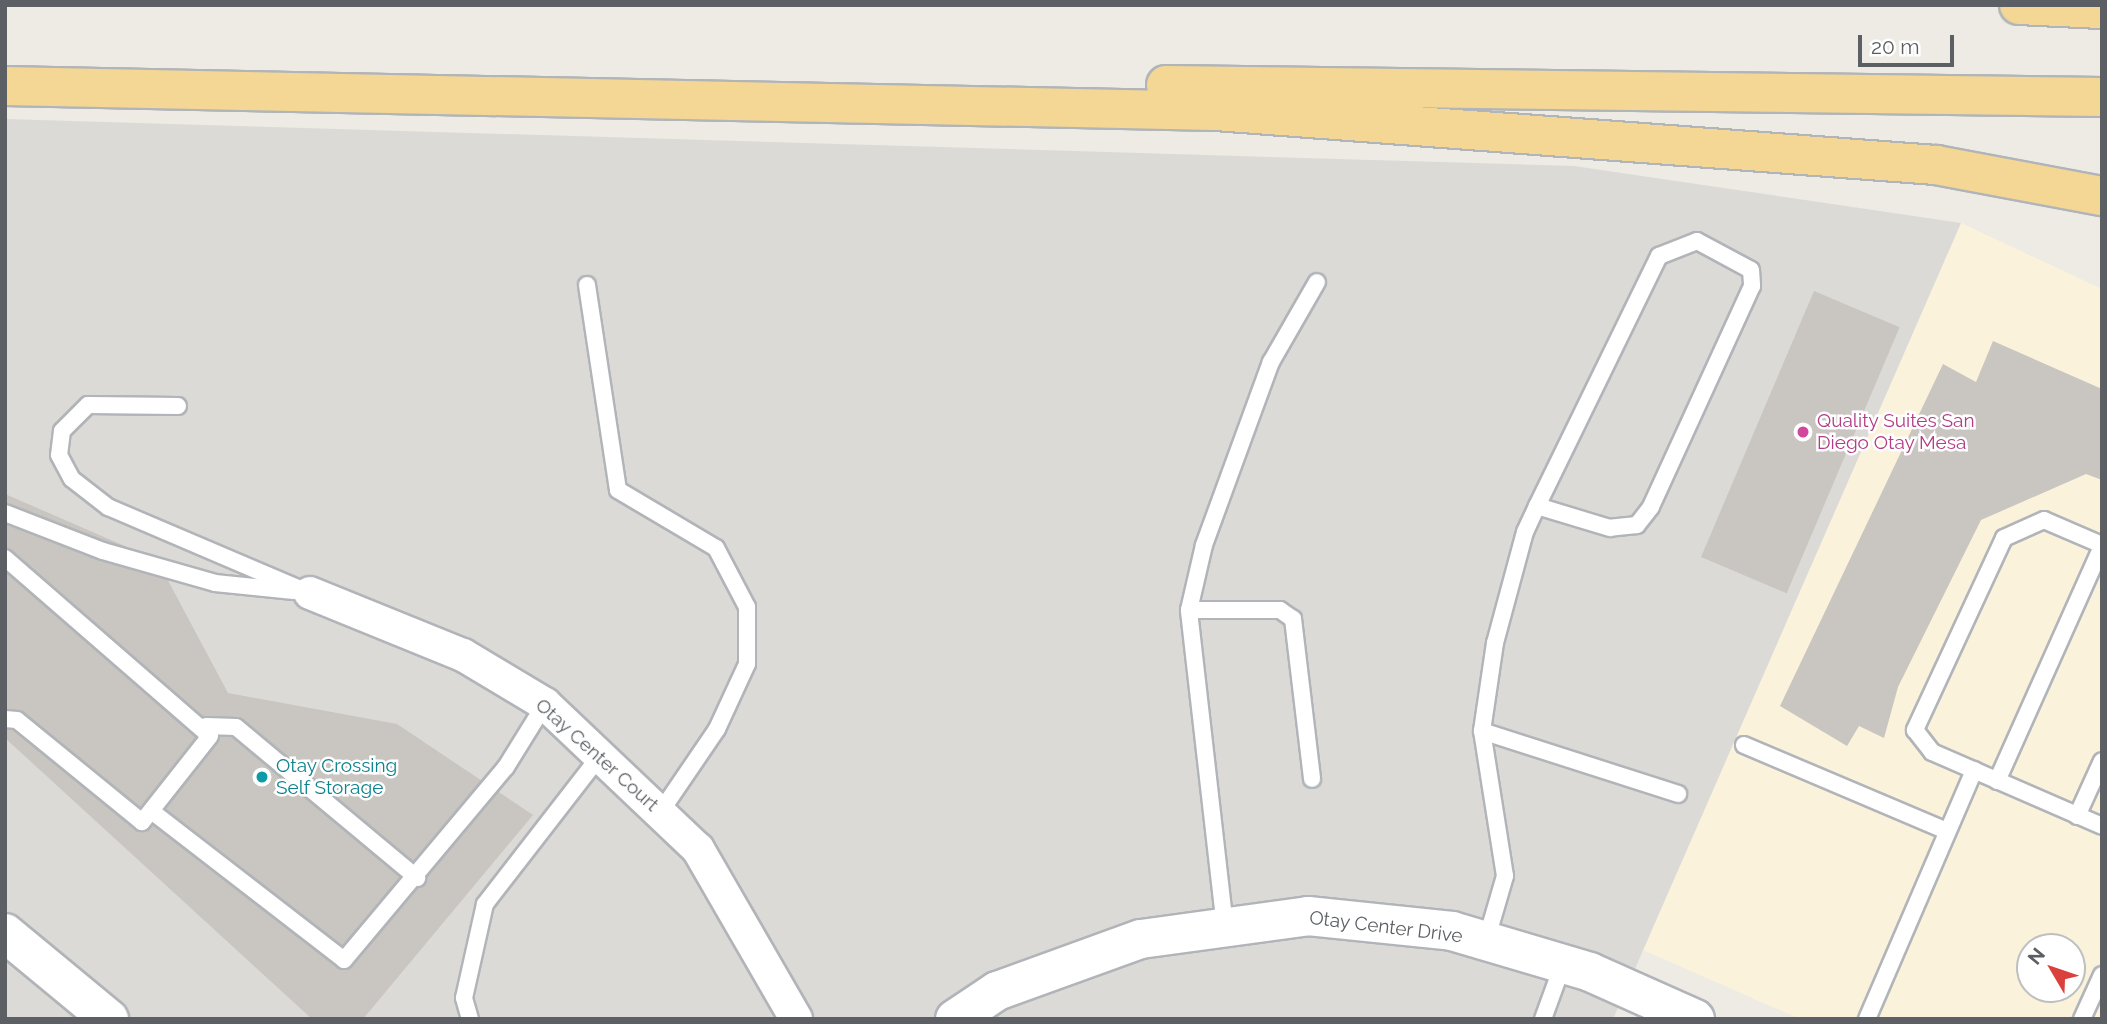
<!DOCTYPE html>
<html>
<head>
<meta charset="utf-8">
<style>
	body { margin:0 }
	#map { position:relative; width:2107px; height:1024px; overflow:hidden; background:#edebe4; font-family:Raleway,sans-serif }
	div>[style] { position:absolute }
	.commercial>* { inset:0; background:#fbf2db }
	.industrial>* { inset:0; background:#dcdad6 }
	.building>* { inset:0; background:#c9c5c0; transform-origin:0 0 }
	.roads { filter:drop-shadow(2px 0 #b1b4b8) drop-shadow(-2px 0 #b1b4b8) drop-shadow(0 2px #b1b4b8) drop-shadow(0 -2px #b1b4b8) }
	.service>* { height:16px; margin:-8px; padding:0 8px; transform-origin:8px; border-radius:8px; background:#fff }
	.minor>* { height:32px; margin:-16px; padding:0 16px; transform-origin:16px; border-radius:16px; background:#fff }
	.tertiary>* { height:38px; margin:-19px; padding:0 19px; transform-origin:19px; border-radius:19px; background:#fff }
	.motorway>* { height:38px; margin:-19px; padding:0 19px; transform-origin:19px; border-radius:19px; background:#f4d794 }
	.dots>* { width:19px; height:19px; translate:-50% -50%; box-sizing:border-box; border:4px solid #fff; border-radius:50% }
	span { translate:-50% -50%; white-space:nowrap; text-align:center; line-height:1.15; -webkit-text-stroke:5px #fff; paint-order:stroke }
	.hotel-label { font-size:19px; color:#b23c85 }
	.left { translate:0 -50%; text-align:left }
	.street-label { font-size:19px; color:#5c5f63 }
	.culture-label { font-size:19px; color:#0d838f }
	.frame { position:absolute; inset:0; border:7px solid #5c5f63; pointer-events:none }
	.north { position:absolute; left:2016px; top:933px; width:70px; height:70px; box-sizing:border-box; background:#fff; border:2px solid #bebfc1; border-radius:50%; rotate:309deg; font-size:19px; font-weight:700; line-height:28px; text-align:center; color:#5c5f63 }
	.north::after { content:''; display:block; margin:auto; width:24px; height:32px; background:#db413c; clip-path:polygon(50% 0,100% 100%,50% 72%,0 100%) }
	.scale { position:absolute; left:1858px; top:35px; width:96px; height:32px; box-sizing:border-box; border:4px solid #5c5f63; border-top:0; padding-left:9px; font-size:21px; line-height:24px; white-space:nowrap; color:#5c5f63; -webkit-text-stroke:5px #fff; paint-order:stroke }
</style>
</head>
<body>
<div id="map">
	<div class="commercial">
		<div style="clip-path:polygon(evenodd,1961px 223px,2102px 289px,2102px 1019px,1800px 1019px,1643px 950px,1961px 223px,2030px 947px,2072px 947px,2072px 989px,2030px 989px,2030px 947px)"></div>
	</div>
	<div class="industrial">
		<div style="clip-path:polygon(5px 119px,1574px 166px,1961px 223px,1613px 1019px,5px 1019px)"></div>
	</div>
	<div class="building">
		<div style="left:1814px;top:291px;width:93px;height:289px;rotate:23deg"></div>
		<div style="clip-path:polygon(1993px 341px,2102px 389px,2102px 480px,2086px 474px,1981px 520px,1898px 687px,1884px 738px,1859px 726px,1847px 746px,1780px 706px,1943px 364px,1976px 382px)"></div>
		<div style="clip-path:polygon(5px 494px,157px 560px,228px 693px,397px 724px,533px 815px,363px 1019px,312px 1019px,5px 738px)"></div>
	</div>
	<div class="roads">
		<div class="service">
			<div style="left:587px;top:285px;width:207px;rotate:81.4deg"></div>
			<div style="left:618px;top:490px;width:114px;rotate:30.6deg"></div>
			<div style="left:716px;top:548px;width:67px;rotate:62.3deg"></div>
			<div style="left:747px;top:607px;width:57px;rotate:90deg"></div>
			<div style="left:747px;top:664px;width:72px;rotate:114.8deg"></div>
			<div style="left:717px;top:729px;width:102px;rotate:124.2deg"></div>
			<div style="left:178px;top:406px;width:90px;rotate:-179.4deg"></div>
			<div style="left:88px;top:405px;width:37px;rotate:135deg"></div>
			<div style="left:62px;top:431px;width:24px;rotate:97deg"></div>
			<div style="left:59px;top:455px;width:27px;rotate:62deg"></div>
			<div style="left:72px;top:479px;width:46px;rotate:37.9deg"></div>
			<div style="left:108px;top:507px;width:220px;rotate:23.1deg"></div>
			<div style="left:5px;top:513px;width:105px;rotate:21.2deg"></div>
			<div style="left:103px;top:551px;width:116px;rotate:15.9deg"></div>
			<div style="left:215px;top:583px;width:79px;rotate:5.8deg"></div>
			<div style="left:2102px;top:545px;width:63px;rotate:-156.7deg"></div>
			<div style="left:2044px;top:520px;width:44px;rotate:155.8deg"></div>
			<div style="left:2004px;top:538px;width:212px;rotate:114.9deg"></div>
			<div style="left:1915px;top:730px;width:28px;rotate:52deg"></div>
			<div style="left:1932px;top:752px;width:185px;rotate:23.5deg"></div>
			<div style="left:5px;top:558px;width:271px;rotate:41deg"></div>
			<div style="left:210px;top:736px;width:110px;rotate:128.3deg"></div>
			<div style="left:142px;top:822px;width:161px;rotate:-140.8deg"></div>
			<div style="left:17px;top:720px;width:12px;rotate:-175deg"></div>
			<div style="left:1189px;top:610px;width:91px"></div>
			<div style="left:1280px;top:610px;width:16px;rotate:35deg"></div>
			<div style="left:1293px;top:619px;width:161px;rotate:83.2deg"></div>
			<div style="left:206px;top:726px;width:30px;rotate:2deg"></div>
			<div style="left:236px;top:727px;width:236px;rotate:39.8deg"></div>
			<div style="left:1482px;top:731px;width:206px;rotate:17.8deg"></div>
			<div style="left:1744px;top:745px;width:220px;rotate:23deg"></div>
			<div style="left:1997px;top:781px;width:257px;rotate:-65.9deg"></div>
			<div style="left:154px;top:813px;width:240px;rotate:37.7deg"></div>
			<div style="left:344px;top:960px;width:252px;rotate:-50deg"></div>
			<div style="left:506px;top:767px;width:74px;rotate:-58.2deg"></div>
			<div style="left:2077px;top:816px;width:60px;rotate:-65.6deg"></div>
			<div style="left:1225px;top:927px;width:319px;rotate:-96.5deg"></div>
			<div style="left:1189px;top:610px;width:67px;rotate:-77deg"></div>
			<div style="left:1204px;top:545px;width:195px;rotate:-69.9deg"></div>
			<div style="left:1271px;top:362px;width:92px;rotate:-60.1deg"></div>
			<div style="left:1486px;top:941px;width:68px;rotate:-73.7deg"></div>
			<div style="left:1505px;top:876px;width:147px;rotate:-99deg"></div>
			<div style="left:1482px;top:731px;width:89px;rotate:-81.6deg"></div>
			<div style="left:1495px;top:643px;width:115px;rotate:-74.9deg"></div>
			<div style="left:1525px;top:532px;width:29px;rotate:-65deg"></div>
			<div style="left:1537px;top:506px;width:278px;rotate:-64deg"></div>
			<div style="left:1659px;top:256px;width:41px;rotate:-21.5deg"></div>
			<div style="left:1697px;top:241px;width:61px;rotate:28.2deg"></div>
			<div style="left:1751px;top:270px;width:16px;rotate:86deg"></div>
			<div style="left:1752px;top:286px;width:243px;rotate:114.6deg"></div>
			<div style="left:1651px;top:507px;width:23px;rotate:128deg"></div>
			<div style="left:1637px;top:525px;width:27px;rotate:174deg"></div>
			<div style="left:1610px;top:528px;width:76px;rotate:-163.2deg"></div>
			<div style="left:470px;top:1019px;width:22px;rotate:-106deg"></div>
			<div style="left:464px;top:998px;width:96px;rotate:-77.4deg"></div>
			<div style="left:485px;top:904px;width:187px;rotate:-52.2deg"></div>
			<div style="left:1543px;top:1019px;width:59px;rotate:-70deg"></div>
			<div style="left:1867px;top:1019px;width:271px;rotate:-66.7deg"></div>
			<div style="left:2082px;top:1019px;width:48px;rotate:-65.6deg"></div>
		</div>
		<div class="minor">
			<div style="left:310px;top:593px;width:165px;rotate:22.1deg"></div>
			<div style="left:463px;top:655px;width:96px;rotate:30.9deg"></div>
			<div style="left:545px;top:704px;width:211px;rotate:43.5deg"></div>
			<div style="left:698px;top:849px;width:196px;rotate:60deg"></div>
		</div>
		<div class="tertiary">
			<div style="left:5px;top:933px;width:135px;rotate:39.6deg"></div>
			<div style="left:955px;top:1019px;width:50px;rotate:-33.7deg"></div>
			<div style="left:997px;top:991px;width:153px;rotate:-19.9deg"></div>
			<div style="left:1141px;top:939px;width:169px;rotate:-7.8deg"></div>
			<div style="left:1308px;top:916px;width:145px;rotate:5.9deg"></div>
			<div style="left:1452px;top:931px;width:144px;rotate:16.5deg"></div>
			<div style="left:1590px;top:972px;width:115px;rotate:24.1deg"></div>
		</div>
		<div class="motorway">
			<div style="left:2019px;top:5px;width:83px;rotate:2.8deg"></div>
			<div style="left:1166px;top:85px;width:936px;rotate:0.73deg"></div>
			<div style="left:5px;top:86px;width:1211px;rotate:1.18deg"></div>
			<div style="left:1216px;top:111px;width:722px;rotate:4.29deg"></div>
			<div style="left:1936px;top:165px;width:169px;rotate:10.6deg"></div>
		</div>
	</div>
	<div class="dots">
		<div style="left:1803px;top:432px;background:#d1479c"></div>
		<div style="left:262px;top:777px;background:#0f9aa8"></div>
	</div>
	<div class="hotel-label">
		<span class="left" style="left:1817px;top:432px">Quality Suites San<br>Diego Otay Mesa</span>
	</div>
	<div class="street-label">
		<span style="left:597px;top:755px;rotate:42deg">Otay Center Court</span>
		<span style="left:1386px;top:927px;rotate:7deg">Otay Center Drive</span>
	</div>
	<div class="culture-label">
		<span class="left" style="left:276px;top:777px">Otay Crossing<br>Self Storage</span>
	</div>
	<div class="frame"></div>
	<div class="north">N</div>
	<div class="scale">20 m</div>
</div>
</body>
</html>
